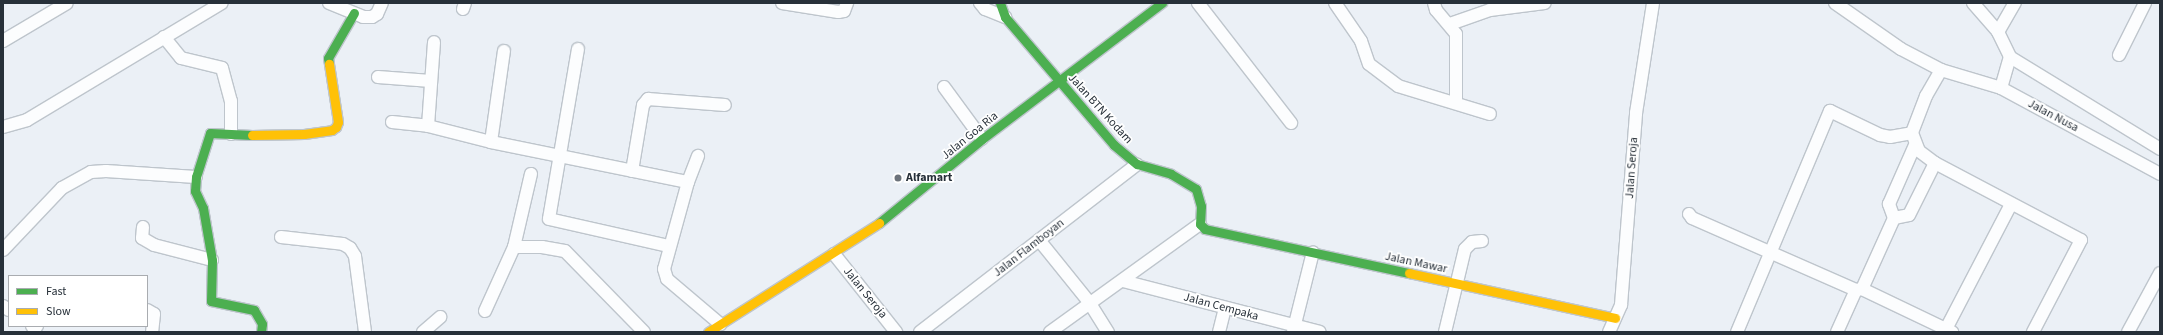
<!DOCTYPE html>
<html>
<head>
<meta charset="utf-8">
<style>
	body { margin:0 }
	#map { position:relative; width:2163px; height:335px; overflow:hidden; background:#ebf0f6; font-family:"Source Sans 3",sans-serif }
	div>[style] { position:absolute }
	.roads { filter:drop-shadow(1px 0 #bec5cc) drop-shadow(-1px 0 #bec5cc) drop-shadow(0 1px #bec5cc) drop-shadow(0 -1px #bec5cc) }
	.street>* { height:12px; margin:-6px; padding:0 6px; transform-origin:6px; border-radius:6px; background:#fcfdfe }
	.fast>* { height:9px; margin:-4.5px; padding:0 4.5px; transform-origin:4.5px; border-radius:4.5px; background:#4caf50 }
	.slow>* { height:9px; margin:-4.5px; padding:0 4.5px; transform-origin:4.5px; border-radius:4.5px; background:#ffc107 }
	.dots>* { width:11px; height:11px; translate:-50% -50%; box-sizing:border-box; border:2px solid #fff; border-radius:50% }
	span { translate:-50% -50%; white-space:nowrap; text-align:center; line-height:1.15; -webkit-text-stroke:3.5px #fff; paint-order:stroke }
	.street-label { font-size:12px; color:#273039 }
	.poi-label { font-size:12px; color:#273039; font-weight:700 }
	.left { translate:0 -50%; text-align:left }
	.frame { position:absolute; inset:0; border:4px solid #273039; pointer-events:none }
	.legend { position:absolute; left:8px; top:275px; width:140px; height:52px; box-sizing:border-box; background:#fff; border:1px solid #a9acb0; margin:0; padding:5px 7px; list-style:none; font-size:12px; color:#273039 }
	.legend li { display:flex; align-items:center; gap:8px; height:20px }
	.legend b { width:20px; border:1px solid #a9acb0 }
</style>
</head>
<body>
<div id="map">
	<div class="roads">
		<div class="street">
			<div style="left:329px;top:3px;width:37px;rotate:22deg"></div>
			<div style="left:363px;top:17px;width:9px"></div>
			<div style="left:372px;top:17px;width:6px;rotate:-31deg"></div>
			<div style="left:377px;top:14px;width:12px;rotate:-66deg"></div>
			<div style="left:782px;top:3px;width:57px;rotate:9.1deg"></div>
			<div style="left:838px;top:12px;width:6px;rotate:-9deg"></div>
			<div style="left:844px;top:11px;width:9px;rotate:-69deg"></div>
			<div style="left:980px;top:3px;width:8px;rotate:50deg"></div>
			<div style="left:985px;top:9px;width:22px;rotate:22deg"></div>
			<div style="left:1198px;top:3px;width:152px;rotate:52.2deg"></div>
			<div style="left:1335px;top:3px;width:46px;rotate:55.6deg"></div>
			<div style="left:1361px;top:41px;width:24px;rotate:71deg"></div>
			<div style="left:1369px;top:64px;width:36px;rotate:37deg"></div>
			<div style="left:1398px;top:86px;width:96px;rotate:16.9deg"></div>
			<div style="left:1434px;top:3px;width:7px;rotate:74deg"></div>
			<div style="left:1436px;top:10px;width:31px;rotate:50deg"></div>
			<div style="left:1456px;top:34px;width:69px;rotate:90deg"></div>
			<div style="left:1835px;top:3px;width:80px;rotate:34.9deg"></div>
			<div style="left:1901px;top:49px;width:45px;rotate:27.7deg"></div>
			<div style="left:1941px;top:70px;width:63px;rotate:16.7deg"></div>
			<div style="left:2001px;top:88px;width:181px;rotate:28.4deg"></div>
			<div style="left:1973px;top:3px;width:38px;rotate:49deg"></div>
			<div style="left:1998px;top:32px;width:28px;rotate:64deg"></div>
			<div style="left:2010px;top:57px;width:176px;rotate:31.5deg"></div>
			<div style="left:463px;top:9px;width:6px;rotate:-72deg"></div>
			<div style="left:1450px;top:24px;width:42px;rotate:-19.3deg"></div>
			<div style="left:1490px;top:10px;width:55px;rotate:-7.3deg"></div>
			<div style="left:1998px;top:32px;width:34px;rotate:-60deg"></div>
			<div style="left:164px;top:37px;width:27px;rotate:51deg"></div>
			<div style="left:181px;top:58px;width:42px;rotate:13.7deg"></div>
			<div style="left:222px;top:68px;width:34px;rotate:75deg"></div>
			<div style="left:231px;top:101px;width:33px;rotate:90deg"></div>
			<div style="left:3px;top:41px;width:74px;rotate:-30.7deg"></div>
			<div style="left:578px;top:49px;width:172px;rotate:99.7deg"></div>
			<div style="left:549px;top:219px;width:123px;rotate:12.7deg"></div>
			<div style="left:2119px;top:55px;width:58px;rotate:-63.4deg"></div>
			<div style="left:1941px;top:70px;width:30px;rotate:120deg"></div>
			<div style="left:1926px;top:96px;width:40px;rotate:111deg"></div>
			<div style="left:1912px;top:133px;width:19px;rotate:69deg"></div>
			<div style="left:1919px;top:151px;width:20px;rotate:37deg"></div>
			<div style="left:1935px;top:163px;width:165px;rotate:27.8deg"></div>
			<div style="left:2081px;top:240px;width:104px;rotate:117.6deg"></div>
			<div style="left:378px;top:77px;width:53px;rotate:4.3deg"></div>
			<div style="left:944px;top:87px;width:64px;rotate:53.8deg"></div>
			<div style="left:2001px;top:88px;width:32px;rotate:-74deg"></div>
			<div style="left:392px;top:122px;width:36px;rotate:6deg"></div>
			<div style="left:428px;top:126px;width:84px;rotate:-85.9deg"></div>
			<div style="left:428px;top:126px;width:65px;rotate:14.3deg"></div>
			<div style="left:491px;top:142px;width:201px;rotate:11.5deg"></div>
			<div style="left:688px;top:182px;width:28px;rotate:-69deg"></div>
			<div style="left:3px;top:127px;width:25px;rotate:-16deg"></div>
			<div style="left:27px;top:120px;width:227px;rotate:-31deg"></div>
			<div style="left:491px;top:142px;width:92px;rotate:-81.9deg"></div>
			<div style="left:632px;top:171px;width:67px;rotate:-80.5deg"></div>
			<div style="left:643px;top:105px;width:8px;rotate:-50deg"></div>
			<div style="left:648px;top:99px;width:77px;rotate:4.5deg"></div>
			<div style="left:688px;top:182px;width:90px;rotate:105.4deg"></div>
			<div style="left:664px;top:269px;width:10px;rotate:73deg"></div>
			<div style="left:667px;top:279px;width:70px;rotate:40.3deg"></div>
			<div style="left:1689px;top:214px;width:5px;rotate:53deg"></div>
			<div style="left:1692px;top:218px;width:179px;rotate:23.7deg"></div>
			<div style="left:1856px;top:290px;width:6px;rotate:-9deg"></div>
			<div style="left:1862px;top:289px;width:100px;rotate:25.5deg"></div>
			<div style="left:1894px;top:218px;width:15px;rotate:-110deg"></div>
			<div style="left:1889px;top:204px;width:64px;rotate:-66.2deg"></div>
			<div style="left:143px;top:227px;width:11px;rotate:95deg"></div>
			<div style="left:142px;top:238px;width:14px;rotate:30deg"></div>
			<div style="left:154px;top:245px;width:60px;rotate:14.5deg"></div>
			<div style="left:281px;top:237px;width:62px;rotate:6.4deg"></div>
			<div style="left:343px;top:244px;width:8px;rotate:30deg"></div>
			<div style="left:350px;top:248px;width:9px;rotate:58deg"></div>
			<div style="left:355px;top:256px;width:77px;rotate:82.5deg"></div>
			<div style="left:1039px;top:240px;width:80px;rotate:51.1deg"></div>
			<div style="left:1089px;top:302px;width:36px;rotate:58deg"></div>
			<div style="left:514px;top:247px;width:28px"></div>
			<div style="left:542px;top:247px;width:23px;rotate:10deg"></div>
			<div style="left:565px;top:251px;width:113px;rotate:45.7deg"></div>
			<div style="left:3px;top:250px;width:86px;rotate:-46.4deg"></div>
			<div style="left:62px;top:188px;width:33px;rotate:-29deg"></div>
			<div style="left:91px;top:172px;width:15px;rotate:-4deg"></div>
			<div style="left:106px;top:171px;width:90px;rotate:3.8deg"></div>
			<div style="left:834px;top:254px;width:100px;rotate:51.5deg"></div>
			<div style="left:1123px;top:281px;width:203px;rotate:14.5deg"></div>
			<div style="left:1862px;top:289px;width:78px;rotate:-65.7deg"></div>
			<div style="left:1894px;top:218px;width:15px;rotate:-11deg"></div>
			<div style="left:1909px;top:215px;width:58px;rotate:-63.4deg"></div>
			<div style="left:3px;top:306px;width:7px;rotate:34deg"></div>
			<div style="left:147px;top:310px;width:8px;rotate:30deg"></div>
			<div style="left:154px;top:314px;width:18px;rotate:96deg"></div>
			<div style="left:485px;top:311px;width:70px;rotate:-65.6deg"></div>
			<div style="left:514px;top:247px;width:75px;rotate:-76.9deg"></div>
			<div style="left:32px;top:326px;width:5px"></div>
			<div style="left:1946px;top:329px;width:141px;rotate:-62.5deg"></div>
			<div style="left:423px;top:332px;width:23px;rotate:-41deg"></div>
			<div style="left:920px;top:332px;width:274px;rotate:-37.7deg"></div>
			<div style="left:1050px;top:332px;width:185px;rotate:-35.8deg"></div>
			<div style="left:1219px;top:332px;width:25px;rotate:-76deg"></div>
			<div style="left:1293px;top:332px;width:82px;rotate:-76deg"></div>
			<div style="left:1445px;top:332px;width:85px;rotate:-76.5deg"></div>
			<div style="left:1465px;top:249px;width:10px;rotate:-45deg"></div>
			<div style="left:1472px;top:242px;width:10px;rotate:-6deg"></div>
			<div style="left:1609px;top:332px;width:30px;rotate:-66deg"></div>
			<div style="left:1621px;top:305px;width:193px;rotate:-85.5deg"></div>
			<div style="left:1636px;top:113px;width:111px;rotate:-81.2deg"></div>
			<div style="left:1737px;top:332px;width:240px;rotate:-67.2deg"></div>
			<div style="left:1830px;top:111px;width:55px;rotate:25.6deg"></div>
			<div style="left:1880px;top:135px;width:10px;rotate:11deg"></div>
			<div style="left:1890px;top:137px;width:22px;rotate:-10deg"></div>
			<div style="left:1837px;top:332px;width:46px;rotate:-65.7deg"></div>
			<div style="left:2128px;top:332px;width:67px;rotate:-61.5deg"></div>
		</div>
		<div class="fast">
			<div style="left:1000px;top:3px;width:15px;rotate:70deg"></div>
			<div style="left:1005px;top:17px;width:168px;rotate:49.6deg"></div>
			<div style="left:1114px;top:145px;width:30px;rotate:40deg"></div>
			<div style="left:1137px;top:164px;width:35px;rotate:16deg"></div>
			<div style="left:1171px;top:174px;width:29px;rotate:31deg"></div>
			<div style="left:1196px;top:189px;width:18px;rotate:74deg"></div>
			<div style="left:1201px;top:206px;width:18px;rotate:93deg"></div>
			<div style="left:1200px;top:224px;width:7px;rotate:45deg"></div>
			<div style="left:1205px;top:229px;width:209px;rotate:12.2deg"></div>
			<div style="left:329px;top:64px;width:6px;rotate:-99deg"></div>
			<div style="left:328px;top:58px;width:52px;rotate:-60deg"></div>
			<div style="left:252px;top:135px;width:42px;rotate:-177.3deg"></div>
			<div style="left:210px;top:133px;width:46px;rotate:107.7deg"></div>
			<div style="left:196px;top:177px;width:14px;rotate:94deg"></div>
			<div style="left:195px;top:191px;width:19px;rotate:65deg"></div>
			<div style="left:203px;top:208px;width:53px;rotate:80.2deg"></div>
			<div style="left:212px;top:260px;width:41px;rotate:91.4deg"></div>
			<div style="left:211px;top:301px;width:44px;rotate:11.8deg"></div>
			<div style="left:254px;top:310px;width:16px;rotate:60deg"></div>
			<div style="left:262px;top:324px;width:8px;rotate:97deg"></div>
			<div style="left:879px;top:223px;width:133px;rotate:-39.2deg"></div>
			<div style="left:982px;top:139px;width:226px;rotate:-37.1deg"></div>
		</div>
		<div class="slow">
			<div style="left:252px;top:135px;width:52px;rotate:-1.1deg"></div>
			<div style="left:304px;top:134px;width:28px;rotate:-8deg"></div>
			<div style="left:332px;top:130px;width:5px;rotate:-37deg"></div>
			<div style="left:336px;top:127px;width:5px;rotate:-68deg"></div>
			<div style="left:338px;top:122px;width:59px;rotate:-98.8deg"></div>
			<div style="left:1409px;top:273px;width:211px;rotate:12.3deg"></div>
			<div style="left:708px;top:332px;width:203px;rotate:-32.5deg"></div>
		</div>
	</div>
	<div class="dots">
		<div style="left:898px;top:178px;background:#6c737b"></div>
	</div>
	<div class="street-label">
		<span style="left:1100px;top:109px;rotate:48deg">Jalan BTN Kodam</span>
		<span style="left:2053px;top:116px;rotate:28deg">Jalan Nusa</span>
		<span style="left:970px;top:136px;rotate:-39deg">Jalan Goa Ria</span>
		<span style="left:1632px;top:168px;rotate:-86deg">Jalan Seroja</span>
		<span style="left:1029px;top:248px;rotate:-38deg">Jalan Flamboyan</span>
		<span style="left:1416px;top:263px;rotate:12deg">Jalan Mawar</span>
		<span style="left:865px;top:293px;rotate:51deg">Jalan Seroja</span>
		<span style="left:1221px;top:307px;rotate:15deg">Jalan Cempaka</span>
	</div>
	<div class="poi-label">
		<span class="left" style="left:906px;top:178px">Alfamart</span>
	</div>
	<div class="frame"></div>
	<ul class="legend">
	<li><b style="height:5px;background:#4caf50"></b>Fast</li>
	<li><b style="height:5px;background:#ffc107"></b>Slow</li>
	</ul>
</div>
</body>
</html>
